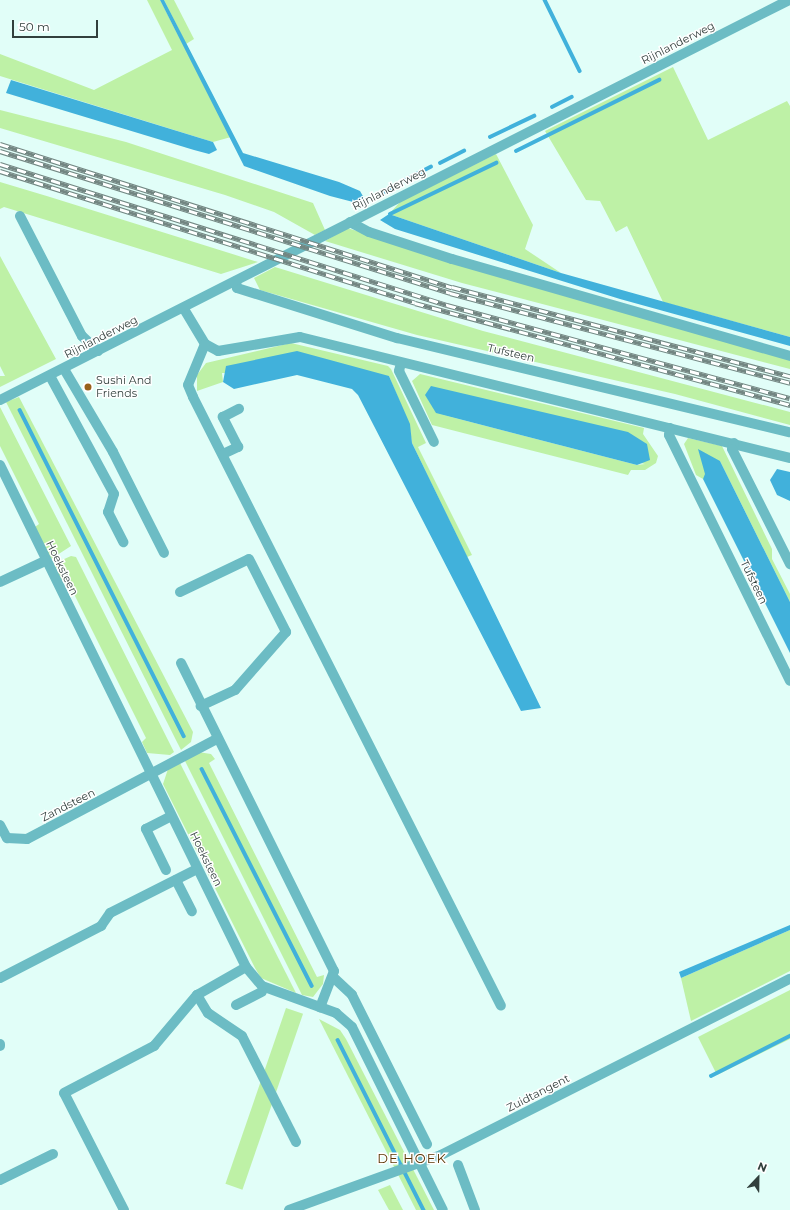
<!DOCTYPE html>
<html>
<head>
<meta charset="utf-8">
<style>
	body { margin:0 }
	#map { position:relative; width:790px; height:1210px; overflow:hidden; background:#e1fef8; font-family:Montserrat,sans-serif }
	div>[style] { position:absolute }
	.green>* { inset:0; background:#bef1a6; transform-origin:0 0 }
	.water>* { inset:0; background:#41b1db }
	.stream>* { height:3.5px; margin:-1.75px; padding:0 1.75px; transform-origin:1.75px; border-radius:1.75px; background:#41b1db }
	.minor>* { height:10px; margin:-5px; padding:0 5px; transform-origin:5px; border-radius:5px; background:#6cbcc4 }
	.rail>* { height:4.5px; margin-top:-2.25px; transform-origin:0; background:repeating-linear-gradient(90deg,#fff 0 9px,#738682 0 18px); box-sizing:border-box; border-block:1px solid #738682 }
	.dots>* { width:11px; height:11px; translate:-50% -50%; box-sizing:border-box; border:2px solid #fff; border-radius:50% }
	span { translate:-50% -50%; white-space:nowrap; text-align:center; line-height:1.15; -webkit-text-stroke:3px #fff; paint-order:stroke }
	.street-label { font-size:11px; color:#32403d }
	.poi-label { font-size:11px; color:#32403d }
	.left { translate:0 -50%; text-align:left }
	.quarter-label { font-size:13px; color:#5c3704; letter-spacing:1px }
	.north { position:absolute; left:738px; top:1158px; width:40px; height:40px; -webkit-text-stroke:3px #fff; paint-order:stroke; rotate:22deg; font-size:11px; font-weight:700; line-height:16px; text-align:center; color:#32403d }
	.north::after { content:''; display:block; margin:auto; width:14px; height:18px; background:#32403d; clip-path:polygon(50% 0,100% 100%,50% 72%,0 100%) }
	.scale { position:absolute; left:12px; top:20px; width:86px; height:18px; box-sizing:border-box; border:2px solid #32403d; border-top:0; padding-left:5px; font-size:12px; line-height:14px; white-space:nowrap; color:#32403d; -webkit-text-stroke:3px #fff; paint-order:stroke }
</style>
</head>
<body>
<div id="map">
	<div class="green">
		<div style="clip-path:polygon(147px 0,160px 0,231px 137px,213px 142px,0 76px,0 54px,94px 90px,172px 50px)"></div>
		<div style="clip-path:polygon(164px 0,174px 0,194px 39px,186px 44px)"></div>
		<div style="clip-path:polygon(673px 67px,708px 140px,787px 101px,790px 106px,790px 337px,663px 302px,627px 226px,616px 232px,600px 201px,586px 200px,545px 131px)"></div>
		<div style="clip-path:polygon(0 110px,126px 142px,313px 203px,325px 230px,315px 235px,274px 212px,225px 195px,0 128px)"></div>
		<div style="clip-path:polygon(496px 154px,533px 225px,525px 249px,561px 273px,389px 214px,401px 201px)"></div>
		<div style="clip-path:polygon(0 182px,50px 197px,258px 262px,221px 274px,4px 207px,0 209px)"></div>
		<div style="clip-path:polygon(347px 228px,790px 360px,790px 369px,462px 283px,325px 241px)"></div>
		<div style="clip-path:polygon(0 256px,56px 359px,0 387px,0 376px,5px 376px,0 366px)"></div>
		<div style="clip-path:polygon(275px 267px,483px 331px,790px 412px,790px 425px,675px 394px,417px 335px,260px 290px,254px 278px)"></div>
		<div style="clip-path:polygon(291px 343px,388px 366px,391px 369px,426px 443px,418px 447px,472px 555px,467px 557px,412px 443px,409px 424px,389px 376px,222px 373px,223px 382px,197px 391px,197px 375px,206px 363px)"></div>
		<div style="clip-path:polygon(evenodd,420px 374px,644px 428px,643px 434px,658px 456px,656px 463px,645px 470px,631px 470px,628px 475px,432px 425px,412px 381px,420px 374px,436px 413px,645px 464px,637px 465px,436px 413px)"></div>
		<div style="clip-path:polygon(19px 397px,193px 732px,191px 742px,181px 750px,6px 402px)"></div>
		<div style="clip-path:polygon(0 407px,71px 546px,51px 559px,35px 527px,39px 524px,0 446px)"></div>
		<div style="clip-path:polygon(688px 438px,722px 446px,772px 549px,772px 559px,790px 594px,790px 602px,720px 461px,703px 479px,696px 475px,684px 444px)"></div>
		<div style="clip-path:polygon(71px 556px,76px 557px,174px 752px,170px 755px,147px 753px,142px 742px,146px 738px,66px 578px,61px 580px,53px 564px)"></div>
		<div style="clip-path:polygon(198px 752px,211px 754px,215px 759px,209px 763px,317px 977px,324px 975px,323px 984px,313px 997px,302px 995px,184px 759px)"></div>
		<div style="clip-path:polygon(180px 763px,296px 993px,261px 978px,255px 968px,163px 784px,168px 769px)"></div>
		<div style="clip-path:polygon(790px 930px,790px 971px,691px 1021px,681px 978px)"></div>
		<div style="clip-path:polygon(790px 990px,790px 1039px,717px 1075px,698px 1037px)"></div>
		<div style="left:286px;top:1008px;width:18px;height:186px;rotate:19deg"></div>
		<div style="clip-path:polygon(319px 1019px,340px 1030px,346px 1039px,434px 1210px,416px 1210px)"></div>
		<div style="clip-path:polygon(390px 1185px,403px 1210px,389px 1210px,378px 1190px)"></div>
	</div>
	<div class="water">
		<div style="clip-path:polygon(160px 0,164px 0,243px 153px,339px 182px,360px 191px,364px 198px,357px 203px,330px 196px,244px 166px)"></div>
		<div style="clip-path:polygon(11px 80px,213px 142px,217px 150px,209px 154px,194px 150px,6px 93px)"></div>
		<div style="clip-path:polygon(389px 214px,561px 273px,790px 337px,790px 346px,620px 299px,395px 229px,380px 220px)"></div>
		<div style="clip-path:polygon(297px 351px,389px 376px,410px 424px,412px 443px,541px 708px,521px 711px,358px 395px,352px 389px,297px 375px,234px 389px,223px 382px,226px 366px)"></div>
		<div style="clip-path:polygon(431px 386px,628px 432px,647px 444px,650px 460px,637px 465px,436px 413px,425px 395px)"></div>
		<div style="clip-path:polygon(698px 449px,720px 461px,790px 602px,790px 653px,703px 479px,705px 474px)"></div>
		<div style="clip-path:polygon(777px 469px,790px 472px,790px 501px,777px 495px,770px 480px)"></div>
		<div style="clip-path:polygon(790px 925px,790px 930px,681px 978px,679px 972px)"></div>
	</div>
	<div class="stream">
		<div style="left:545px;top:0;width:79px;rotate:63.8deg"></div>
		<div style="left:552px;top:107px;width:22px;rotate:-27deg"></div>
		<div style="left:490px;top:137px;width:49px;rotate:-25.5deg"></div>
		<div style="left:516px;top:151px;width:160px;rotate:-26.4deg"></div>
		<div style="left:440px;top:163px;width:27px;rotate:-27deg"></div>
		<div style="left:405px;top:180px;width:29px;rotate:-27deg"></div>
		<div style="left:379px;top:195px;width:13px;rotate:-29deg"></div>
		<div style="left:390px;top:214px;width:118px;rotate:-25.7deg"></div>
		<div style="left:20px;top:410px;width:365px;rotate:63.3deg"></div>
		<div style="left:202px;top:769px;width:243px;rotate:63.1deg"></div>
		<div style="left:338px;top:1040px;width:191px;rotate:63.2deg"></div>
		<div style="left:711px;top:1076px;width:89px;rotate:-26.9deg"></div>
	</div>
	<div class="minor">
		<div style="left:20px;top:216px;width:135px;rotate:62.7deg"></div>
		<div style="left:82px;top:336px;width:22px;rotate:43deg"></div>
		<div style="left:350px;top:222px;width:21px;rotate:28deg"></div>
		<div style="left:369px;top:232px;width:87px;rotate:18deg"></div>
		<div style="left:452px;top:259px;width:352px;rotate:16deg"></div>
		<div style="left:236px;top:281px;width:7px;rotate:82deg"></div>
		<div style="left:237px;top:288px;width:168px;rotate:17.4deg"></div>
		<div style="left:397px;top:338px;width:404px;rotate:13.5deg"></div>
		<div style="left:184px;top:309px;width:41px;rotate:59deg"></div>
		<div style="left:205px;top:344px;width:15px;rotate:28deg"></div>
		<div style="left:218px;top:351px;width:83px;rotate:-9.7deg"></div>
		<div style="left:300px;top:337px;width:505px;rotate:13.87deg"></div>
		<div style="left:205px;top:344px;width:44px;rotate:112.5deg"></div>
		<div style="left:188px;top:385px;width:13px;rotate:67deg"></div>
		<div style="left:193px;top:397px;width:682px;rotate:63.17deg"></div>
		<div style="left:401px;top:363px;width:8px;rotate:104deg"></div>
		<div style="left:399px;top:371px;width:79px;rotate:63.8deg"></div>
		<div style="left:64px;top:369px;width:96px;rotate:59.4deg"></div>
		<div style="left:113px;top:452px;width:113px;rotate:63.2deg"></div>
		<div style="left:50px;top:376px;width:134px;rotate:61.5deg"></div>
		<div style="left:114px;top:494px;width:19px;rotate:108deg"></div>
		<div style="left:108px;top:512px;width:34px;rotate:63deg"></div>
		<div style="left:0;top:400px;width:885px;rotate:-26.88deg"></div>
		<div style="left:670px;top:428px;width:7px;rotate:98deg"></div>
		<div style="left:669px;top:435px;width:274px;rotate:63.8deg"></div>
		<div style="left:734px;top:443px;width:6px;rotate:108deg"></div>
		<div style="left:732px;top:449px;width:129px;rotate:63.2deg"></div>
		<div style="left:223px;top:454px;width:17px;rotate:-25deg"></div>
		<div style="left:238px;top:447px;width:34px;rotate:-117deg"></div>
		<div style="left:223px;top:417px;width:18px;rotate:-27deg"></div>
		<div style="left:0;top:465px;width:559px;rotate:63.89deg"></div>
		<div style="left:246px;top:967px;width:25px;rotate:50deg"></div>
		<div style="left:262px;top:986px;width:79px;rotate:20deg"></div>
		<div style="left:336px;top:1013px;width:21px;rotate:41deg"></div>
		<div style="left:352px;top:1027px;width:204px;rotate:63.6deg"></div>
		<div style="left:0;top:582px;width:50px;rotate:-25deg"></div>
		<div style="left:180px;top:592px;width:76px;rotate:-25.6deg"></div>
		<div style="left:249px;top:559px;width:82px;rotate:63.1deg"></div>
		<div style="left:286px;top:632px;width:77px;rotate:131.3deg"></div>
		<div style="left:235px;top:690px;width:38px;rotate:155deg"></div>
		<div style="left:181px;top:663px;width:344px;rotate:63.6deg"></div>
		<div style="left:334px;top:971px;width:39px;rotate:111deg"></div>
		<div style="left:0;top:825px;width:15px;rotate:62deg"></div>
		<div style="left:7px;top:838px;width:20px;rotate:3deg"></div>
		<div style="left:27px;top:839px;width:215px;rotate:-27.8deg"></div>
		<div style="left:166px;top:870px;width:46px;rotate:-116deg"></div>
		<div style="left:146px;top:829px;width:28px;rotate:-27deg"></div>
		<div style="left:176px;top:880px;width:35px;rotate:63deg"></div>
		<div style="left:333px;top:977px;width:26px;rotate:43deg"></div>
		<div style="left:352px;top:995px;width:167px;rotate:63.3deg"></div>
		<div style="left:0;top:978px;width:114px;rotate:-27.2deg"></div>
		<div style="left:101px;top:926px;width:16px;rotate:-55deg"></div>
		<div style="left:110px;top:913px;width:97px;rotate:-26.8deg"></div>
		<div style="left:197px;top:995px;width:21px;rotate:59deg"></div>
		<div style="left:208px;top:1013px;width:41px;rotate:34.1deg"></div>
		<div style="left:242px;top:1036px;width:119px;rotate:63deg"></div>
		<div style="left:236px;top:1005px;width:29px;rotate:-27deg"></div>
		<div style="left:0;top:1044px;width:2px;rotate:90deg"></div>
		<div style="left:458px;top:1165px;width:48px;rotate:69.3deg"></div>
		<div style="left:0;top:1180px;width:59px;rotate:-26.1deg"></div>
		<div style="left:124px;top:1210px;width:131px;rotate:-117.1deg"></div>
		<div style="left:64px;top:1093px;width:102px;rotate:-27.6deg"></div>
		<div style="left:154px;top:1046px;width:67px;rotate:-49.9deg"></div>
		<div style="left:197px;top:995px;width:56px;rotate:-29.7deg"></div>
		<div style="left:289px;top:1210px;width:162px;rotate:-19.9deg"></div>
		<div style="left:441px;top:1155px;width:391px;rotate:-26.8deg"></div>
	</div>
	<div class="rail">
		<div style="left:0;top:144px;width:474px;rotate:17.6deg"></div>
		<div style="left:452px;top:287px;width:350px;rotate:14.8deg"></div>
		<div style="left:0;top:151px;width:472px;rotate:17.5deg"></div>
		<div style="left:450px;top:293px;width:352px;rotate:14.8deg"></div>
		<div style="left:0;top:164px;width:469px;rotate:17.5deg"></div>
		<div style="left:447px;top:305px;width:355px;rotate:15.2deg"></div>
		<div style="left:0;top:171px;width:435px;rotate:17.6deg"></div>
		<div style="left:415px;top:303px;width:389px;rotate:15.2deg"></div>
	</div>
	<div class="dots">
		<div style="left:88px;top:387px;background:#98611b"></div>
	</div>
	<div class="street-label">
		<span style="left:678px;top:43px;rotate:-27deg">Rijnlanderweg</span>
		<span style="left:389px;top:189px;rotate:-27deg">Rijnlanderweg</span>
		<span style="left:101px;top:337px;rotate:-27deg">Rijnlanderweg</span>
		<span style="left:511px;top:353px;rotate:13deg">Tufsteen</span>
		<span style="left:62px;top:568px;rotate:64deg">Hoeksteen</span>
		<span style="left:754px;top:582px;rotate:64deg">Tufsteen</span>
		<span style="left:68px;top:805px;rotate:-27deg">Zandsteen</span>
		<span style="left:206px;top:859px;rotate:64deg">Hoeksteen</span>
		<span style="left:538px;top:1093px;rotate:-27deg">Zuidtangent</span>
	</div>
	<div class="poi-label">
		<span class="left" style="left:96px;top:387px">Sushi And<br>Friends</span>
	</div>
	<div class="quarter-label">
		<span style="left:412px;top:1158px">DE HOEK</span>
	</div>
	<div class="north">N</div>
	<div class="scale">50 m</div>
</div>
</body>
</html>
